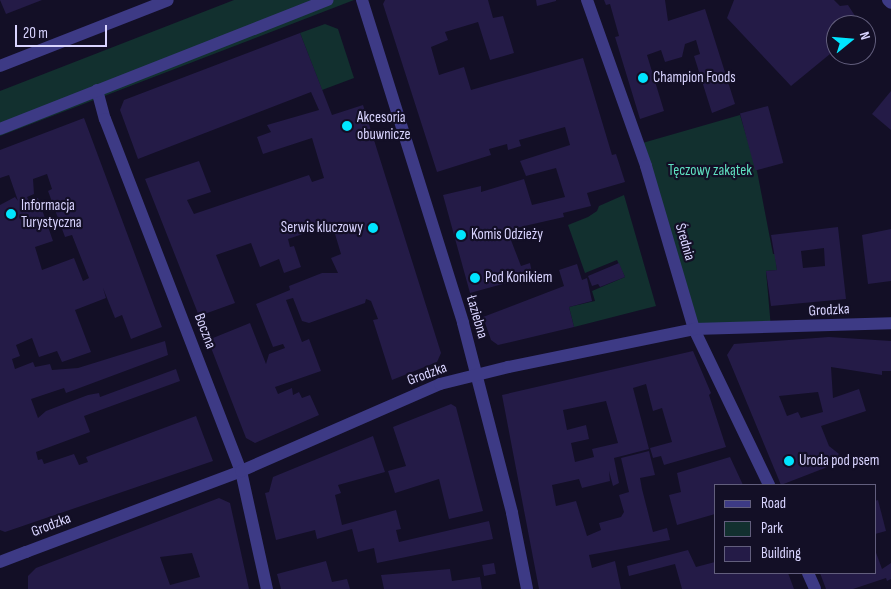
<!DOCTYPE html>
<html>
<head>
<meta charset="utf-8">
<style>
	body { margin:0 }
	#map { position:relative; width:891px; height:589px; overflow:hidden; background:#130f26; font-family:"Sofia Sans Condensed",sans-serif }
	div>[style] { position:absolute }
	.green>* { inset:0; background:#12302f }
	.building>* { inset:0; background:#241b47; transform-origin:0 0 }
	.pedestrian>* { height:12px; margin:-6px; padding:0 6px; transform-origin:6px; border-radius:6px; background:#3d3a85 }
	.minor>* { height:12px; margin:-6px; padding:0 6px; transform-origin:6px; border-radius:6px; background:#3d3a85 }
	.tertiary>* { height:12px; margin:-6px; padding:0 6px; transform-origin:6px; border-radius:6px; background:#3d3a85 }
	.dots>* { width:14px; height:14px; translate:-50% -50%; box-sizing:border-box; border:2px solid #130f26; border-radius:50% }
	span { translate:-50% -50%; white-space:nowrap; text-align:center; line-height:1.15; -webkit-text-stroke:4.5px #130f26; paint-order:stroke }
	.poi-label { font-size:15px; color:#d9d4ff }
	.left { translate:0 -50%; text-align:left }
	.right { translate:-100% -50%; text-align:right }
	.park-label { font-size:15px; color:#5fe0c0 }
	.street-label { font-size:15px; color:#d9d4ff }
	.legend { position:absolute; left:714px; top:484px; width:162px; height:90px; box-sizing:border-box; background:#130f26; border:1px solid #625e7d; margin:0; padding:6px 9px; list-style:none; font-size:15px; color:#d9d4ff }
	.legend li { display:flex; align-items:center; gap:10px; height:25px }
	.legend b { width:25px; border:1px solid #625e7d }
	.north { position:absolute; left:826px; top:15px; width:50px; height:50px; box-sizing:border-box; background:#130f26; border:1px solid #625e7d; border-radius:50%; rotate:73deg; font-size:14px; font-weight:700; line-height:20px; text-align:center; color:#d9d4ff }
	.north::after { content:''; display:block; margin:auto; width:18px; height:22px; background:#00e5ff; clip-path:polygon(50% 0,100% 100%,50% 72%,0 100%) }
	.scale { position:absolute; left:15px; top:25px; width:92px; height:22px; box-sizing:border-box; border:2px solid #d9d4ff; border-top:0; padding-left:6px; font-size:15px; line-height:18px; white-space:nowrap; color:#d9d4ff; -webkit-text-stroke:4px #130f26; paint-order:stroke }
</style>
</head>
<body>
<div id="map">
	<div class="green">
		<div style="clip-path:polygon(234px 0,354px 0,0 136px,0 91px)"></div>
		<div style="clip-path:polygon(325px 24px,338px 29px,354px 78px,322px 90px,300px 33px)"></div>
		<div style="clip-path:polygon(740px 115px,757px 171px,773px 254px,775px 254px,777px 270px,766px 271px,771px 328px,694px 329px,639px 144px)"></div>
		<div style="clip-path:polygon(624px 195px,656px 306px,574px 327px,569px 307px,595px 301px,592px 291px,625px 277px,617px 260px,585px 273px,568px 225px,588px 217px,597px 211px,599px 206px)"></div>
	</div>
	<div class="building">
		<div style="clip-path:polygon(0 0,42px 0,6px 14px)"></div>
		<div style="clip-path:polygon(385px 0,488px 0,493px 18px,503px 16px,514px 53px,490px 60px,478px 22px,445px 32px,448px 40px,431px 47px,439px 75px,464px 67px,471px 90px,583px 58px,612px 155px,616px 154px,625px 182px,587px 193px,591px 206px,563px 213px,564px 217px,507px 230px,521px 266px,530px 263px,532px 273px,524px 275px,525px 278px,470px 293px,443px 195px,481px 186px,481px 192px,524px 179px,532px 205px,565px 197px,556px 168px,526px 176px,520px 161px,570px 145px,565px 127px,519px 140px,521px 146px,508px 150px,507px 144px,489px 149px,491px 155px,437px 172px,383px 4px)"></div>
		<div style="clip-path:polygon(536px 0,556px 0,556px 1px,537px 6px)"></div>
		<div style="clip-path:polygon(604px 0,665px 0,668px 21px,705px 9px,735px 104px,712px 113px,694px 56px,700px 54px,696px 40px,685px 44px,682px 57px,665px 62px,661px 50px,647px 55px,664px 111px,640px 119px,615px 37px,619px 36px,610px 4px,606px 5px)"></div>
		<div style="clip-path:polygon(734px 0,834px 0,840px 6px,848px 5px,857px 19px,861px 19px,861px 25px,836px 25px,836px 55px,841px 55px,836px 60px,830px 54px,791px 86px,727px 18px)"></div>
		<div style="clip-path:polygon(300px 33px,332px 115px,363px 105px,441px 353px,437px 362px,392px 380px,373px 320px,378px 319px,371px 301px,366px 299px,365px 303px,309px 323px,302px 321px,293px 298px,286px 300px,302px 342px,309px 339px,321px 371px,275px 387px,278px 394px,292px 388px,293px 395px,299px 392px,302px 398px,310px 395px,319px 415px,255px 443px,246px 438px,208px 340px,250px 323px,266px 364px,269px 354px,285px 348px,283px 344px,273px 347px,256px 304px,290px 290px,289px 286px,322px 273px,338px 273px,331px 258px,341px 254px,332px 224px,288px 239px,290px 247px,294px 246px,301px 267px,284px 273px,279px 259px,260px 267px,251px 243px,216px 255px,235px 303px,199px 316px,145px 179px,199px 161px,211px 192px,187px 200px,194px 214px,309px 175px,312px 182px,324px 178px,312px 138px,263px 154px,257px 137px,271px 132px,267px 125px,319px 110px,311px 92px,138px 159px,120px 110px,124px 100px)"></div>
		<div style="clip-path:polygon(891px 91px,891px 130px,872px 114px)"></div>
		<div style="left:768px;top:106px;width:59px;height:29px;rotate:75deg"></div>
		<div style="clip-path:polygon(evenodd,84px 118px,162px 327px,131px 339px,122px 315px,115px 318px,103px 288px,106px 298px,75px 310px,91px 352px,62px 362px,57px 351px,39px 357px,32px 338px,16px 345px,20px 356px,12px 359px,15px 369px,33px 362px,35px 367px,50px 364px,52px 370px,78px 368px,165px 341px,168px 355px,66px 393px,64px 388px,31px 399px,38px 418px,46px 411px,88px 395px,99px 393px,100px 397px,176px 369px,180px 381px,84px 416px,90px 432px,36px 452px,38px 460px,42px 459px,44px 464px,74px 454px,79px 465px,88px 462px,86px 457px,196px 416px,213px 461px,5px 532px,0 530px,0 205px,15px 197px,18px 201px,9px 175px,0 178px,0 150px,84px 118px,47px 174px,52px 189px,48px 191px,65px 237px,72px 235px,89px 278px,83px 281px,74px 258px,42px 270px,35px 247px,53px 241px,38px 198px,29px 201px,27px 197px,34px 194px,33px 179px,47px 174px)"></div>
		<div style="clip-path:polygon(evenodd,838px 227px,846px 299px,771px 306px,766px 271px,777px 270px,771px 235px,838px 227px,824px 248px,825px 266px,803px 268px,801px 251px,824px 248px)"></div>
		<div style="clip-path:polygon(891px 229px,891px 281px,868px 284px,862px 235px)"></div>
		<div style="clip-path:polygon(619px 263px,625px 277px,600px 287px,598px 284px,592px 286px,588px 276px)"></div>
		<div style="clip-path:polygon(577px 264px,582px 280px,587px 278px,592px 301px,569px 307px,574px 327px,498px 345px,491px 340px,483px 317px,564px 286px,559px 270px)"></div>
		<div style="clip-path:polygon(evenodd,829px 337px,891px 341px,891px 371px,882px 371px,882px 375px,831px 367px,833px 398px,859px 389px,866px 411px,821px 426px,829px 446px,839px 454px,830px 466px,781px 485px,727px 355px,734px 344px,829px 337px,818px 392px,823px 412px,801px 418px,798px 412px,787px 416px,779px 396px,818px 392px)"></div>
		<div style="clip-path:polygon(evenodd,693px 351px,711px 393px,709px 395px,726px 447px,664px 465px,661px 456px,653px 458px,650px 448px,672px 442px,662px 408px,653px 411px,646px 384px,633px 388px,649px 449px,614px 458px,619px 483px,613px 486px,609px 471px,610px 481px,582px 488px,579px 479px,552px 485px,556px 506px,576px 501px,587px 536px,601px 530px,599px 523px,621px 517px,624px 512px,619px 495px,629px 492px,621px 458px,649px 451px,655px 475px,640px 478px,642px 489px,653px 532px,667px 528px,670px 540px,589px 555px,592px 568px,615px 561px,621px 589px,539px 589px,502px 395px,693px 351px,606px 401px,618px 443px,592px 449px,594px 457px,575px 462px,571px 443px,589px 439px,586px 425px,567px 430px,563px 410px,606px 401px)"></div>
		<div style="clip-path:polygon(451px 404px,456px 407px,483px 511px,449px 519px,439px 479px,395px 493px,388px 471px,406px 466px,393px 427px)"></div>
		<div style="clip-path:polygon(373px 436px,385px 472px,338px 485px,341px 493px,335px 495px,342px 525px,396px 510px,401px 529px,396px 530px,399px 542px,489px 521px,493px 539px,377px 563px,374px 548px,358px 552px,352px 529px,317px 539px,315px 530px,276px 540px,265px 493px,269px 492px,273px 477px)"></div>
		<div style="clip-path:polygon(730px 457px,743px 485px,715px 485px,715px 514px,677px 525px,669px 495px,681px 492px,677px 473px)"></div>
		<div style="clip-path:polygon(evenodd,219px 498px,230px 503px,249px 589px,28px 589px,28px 576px,36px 568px,219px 498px,192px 553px,200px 577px,170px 585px,160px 557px,192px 553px)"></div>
		<div style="clip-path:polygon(878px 500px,886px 531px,875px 534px,875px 501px)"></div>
		<div style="clip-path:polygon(688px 550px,696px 567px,715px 562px,715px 573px,788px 573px,794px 589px,682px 589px,675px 564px,629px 576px,627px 566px)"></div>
		<div style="clip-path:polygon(875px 550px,882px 569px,891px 563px,891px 579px,887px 581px,886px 578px,853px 589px,826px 589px,820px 573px,875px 573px)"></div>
		<div style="clip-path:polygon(326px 561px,332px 582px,347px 579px,350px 589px,281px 589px,277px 574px)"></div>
		<div style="left:494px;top:563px;width:11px;height:12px;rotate:80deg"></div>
		<div style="clip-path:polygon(450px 569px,452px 581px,480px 577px,482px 589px,384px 589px,381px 575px)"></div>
	</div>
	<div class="pedestrian">
		<div style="left:0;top:562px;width:28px;rotate:-21deg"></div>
	</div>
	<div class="minor">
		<div style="left:362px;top:0;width:338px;rotate:72.6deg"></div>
		<div style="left:463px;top:323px;width:196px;rotate:75.5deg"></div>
		<div style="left:512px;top:513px;width:77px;rotate:78.8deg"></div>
		<div style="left:587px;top:0;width:176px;rotate:70.4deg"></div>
		<div style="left:646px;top:166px;width:170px;rotate:73.6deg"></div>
		<div style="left:694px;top:329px;width:173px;rotate:64.3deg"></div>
		<div style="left:888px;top:0;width:4px;rotate:45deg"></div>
		<div style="left:97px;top:90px;width:30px;rotate:75deg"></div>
		<div style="left:105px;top:119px;width:377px;rotate:68.9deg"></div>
		<div style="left:241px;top:471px;width:121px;rotate:77.6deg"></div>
		<div style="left:26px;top:552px;width:230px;rotate:-20.6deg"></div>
		<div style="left:241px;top:471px;width:217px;rotate:-23.6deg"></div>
		<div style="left:440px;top:384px;width:70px;rotate:-14deg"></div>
		<div style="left:508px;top:367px;width:190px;rotate:-11.5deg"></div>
		<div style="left:694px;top:329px;width:197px;rotate:-1.7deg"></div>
		<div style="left:808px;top:573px;width:17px;rotate:66deg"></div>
	</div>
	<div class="tertiary">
		<div style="left:0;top:66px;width:180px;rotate:-21.4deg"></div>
		<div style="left:0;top:129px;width:352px;rotate:-21.5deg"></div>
	</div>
	<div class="dots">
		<div style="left:643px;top:78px;background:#00e5ff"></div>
		<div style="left:347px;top:126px;background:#00e5ff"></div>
		<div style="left:11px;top:214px;background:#00e5ff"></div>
		<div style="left:373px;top:228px;background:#00e5ff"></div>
		<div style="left:461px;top:235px;background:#00e5ff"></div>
		<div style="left:475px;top:278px;background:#00e5ff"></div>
		<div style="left:789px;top:461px;background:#00e5ff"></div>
	</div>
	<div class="poi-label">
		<span class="left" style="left:653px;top:78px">Champion Foods</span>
		<span class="left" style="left:357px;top:126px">Akcesoria<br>obuwnicze</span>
		<span class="left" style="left:21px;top:214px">Informacja<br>Turystyczna</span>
		<span class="right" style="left:363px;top:228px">Serwis kluczowy</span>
		<span class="left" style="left:471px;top:235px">Komis Odzieży</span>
		<span class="left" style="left:485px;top:278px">Pod Konikiem</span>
		<span class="left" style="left:799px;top:461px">Uroda pod psem</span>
	</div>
	<div class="park-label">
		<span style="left:710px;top:171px">Tęczowy zakątek</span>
	</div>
	<div class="street-label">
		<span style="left:685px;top:242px;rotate:74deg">Średnia</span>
		<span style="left:829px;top:310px;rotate:-3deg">Grodzka</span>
		<span style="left:477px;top:317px;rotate:74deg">Łaziebna</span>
		<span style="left:205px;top:331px;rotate:69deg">Boczna</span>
		<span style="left:427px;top:374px;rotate:-20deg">Grodzka</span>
		<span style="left:51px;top:525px;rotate:-21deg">Grodzka</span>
	</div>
	<ul class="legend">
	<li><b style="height:6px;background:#3d3a85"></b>Road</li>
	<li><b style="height:14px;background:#12302f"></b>Park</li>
	<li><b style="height:14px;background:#241b47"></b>Building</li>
	</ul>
	<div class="north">N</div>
	<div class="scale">20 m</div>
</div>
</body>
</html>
